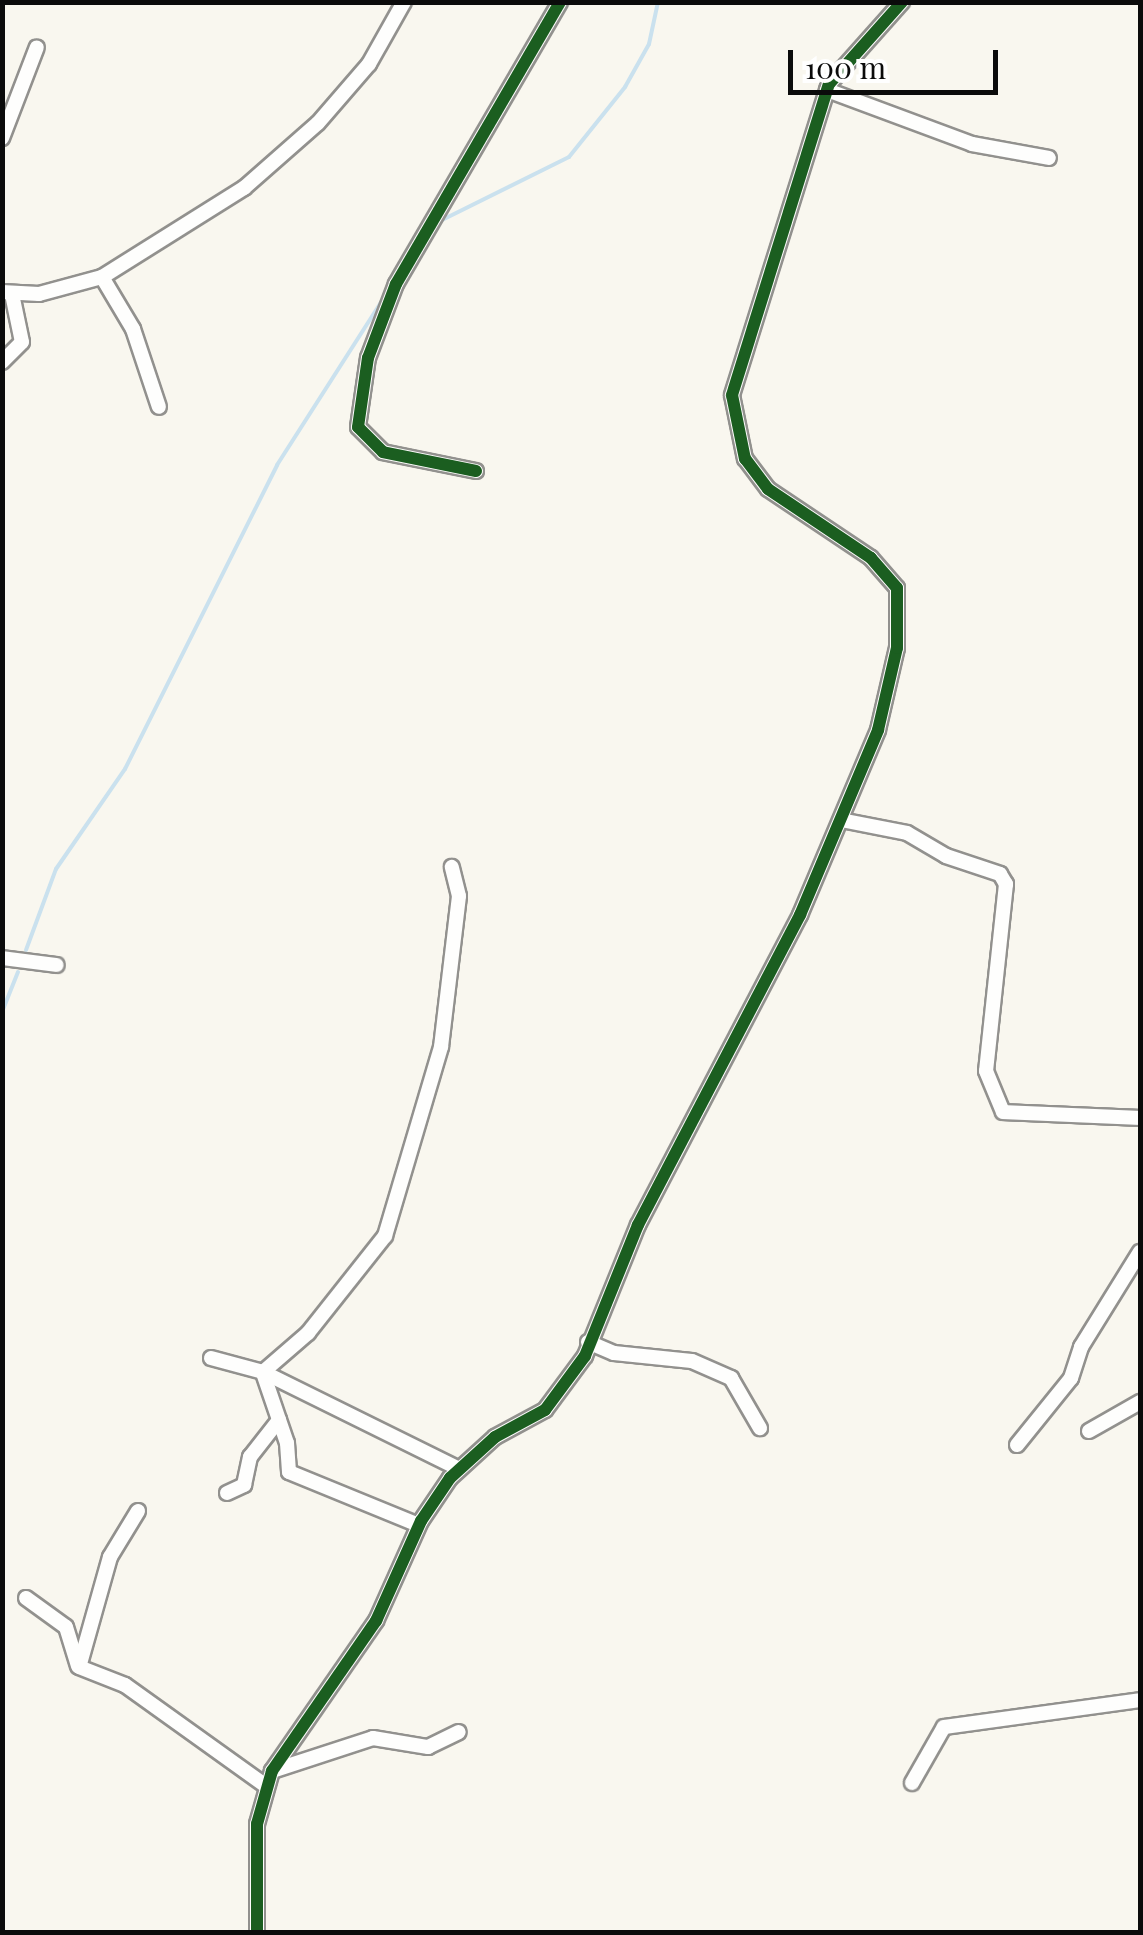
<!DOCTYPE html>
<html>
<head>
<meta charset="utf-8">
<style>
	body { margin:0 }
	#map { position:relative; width:1143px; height:1935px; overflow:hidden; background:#f9f7ef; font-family:"Playfair Display",serif }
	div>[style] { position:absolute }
	.stream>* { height:4px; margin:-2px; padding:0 2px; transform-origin:2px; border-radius:2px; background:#cae1ee }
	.roads { filter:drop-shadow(2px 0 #92918e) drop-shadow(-2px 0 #92918e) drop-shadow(0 2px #92918e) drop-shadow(0 -2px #92918e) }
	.street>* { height:14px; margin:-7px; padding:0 7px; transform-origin:7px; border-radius:7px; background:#fefefd }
	.cycleway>* { height:12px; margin:-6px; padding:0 6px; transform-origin:6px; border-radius:6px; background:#1b5e20 }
	span { translate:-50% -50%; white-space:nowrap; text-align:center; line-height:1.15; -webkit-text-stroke:10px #fff; paint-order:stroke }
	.frame { position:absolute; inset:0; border:5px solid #0b0b0b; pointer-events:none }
	.scale { position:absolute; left:788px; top:50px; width:210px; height:45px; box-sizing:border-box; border:5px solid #0b0b0b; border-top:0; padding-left:12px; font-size:30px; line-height:35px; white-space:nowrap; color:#0b0b0b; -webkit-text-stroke:8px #fff; paint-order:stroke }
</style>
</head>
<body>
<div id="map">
	<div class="stream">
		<div style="left:440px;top:221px;width:144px;rotate:-26.4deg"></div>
		<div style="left:569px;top:157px;width:90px;rotate:-51.3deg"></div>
		<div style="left:625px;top:87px;width:49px;rotate:-60.8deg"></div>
		<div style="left:649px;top:44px;width:43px;rotate:-77.9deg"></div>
		<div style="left:26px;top:950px;width:86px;rotate:-69.7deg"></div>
		<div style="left:56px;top:869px;width:121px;rotate:-55.4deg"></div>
		<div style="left:125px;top:769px;width:340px;rotate:-63.4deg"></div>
		<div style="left:277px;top:465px;width:197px;rotate:-57.4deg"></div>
		<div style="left:2px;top:1012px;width:43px;rotate:-68.2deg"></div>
	</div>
	<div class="roads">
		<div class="street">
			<div style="left:827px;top:90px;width:155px;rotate:20.4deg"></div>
			<div style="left:972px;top:144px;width:78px;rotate:10.3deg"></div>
			<div style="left:2px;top:138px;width:97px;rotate:-69deg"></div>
			<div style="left:102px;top:277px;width:61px;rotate:59.2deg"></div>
			<div style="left:133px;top:329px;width:82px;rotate:71.6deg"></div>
			<div style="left:2px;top:292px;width:37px;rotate:3deg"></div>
			<div style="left:39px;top:294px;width:65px;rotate:-15.1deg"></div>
			<div style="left:102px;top:277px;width:168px;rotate:-32.1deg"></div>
			<div style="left:244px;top:188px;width:98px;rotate:-41.3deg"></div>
			<div style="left:318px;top:123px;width:78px;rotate:-49.2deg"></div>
			<div style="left:369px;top:64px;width:71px;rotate:-60.6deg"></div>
			<div style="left:2px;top:362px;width:28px;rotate:-45deg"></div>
			<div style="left:22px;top:342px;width:49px;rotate:-101.8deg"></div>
			<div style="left:476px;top:471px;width:95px;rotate:-168.5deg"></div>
			<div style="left:383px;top:452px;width:35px;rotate:-135deg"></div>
			<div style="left:358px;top:427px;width:70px;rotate:-81.8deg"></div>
			<div style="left:368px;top:358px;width:79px;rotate:-69.3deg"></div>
			<div style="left:396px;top:284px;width:326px;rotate:-59.8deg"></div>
			<div style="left:841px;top:820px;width:67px;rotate:11.1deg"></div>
			<div style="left:907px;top:833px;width:45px;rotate:30.5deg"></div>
			<div style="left:946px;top:856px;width:57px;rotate:18.4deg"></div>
			<div style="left:1000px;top:874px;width:12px;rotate:59deg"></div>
			<div style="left:1006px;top:884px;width:188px;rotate:96.1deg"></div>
			<div style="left:986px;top:1071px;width:44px;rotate:67.5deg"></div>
			<div style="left:1003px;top:1112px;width:137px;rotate:2.5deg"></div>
			<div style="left:2px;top:958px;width:55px;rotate:7.3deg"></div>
			<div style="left:588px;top:1342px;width:28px;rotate:23deg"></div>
			<div style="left:614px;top:1353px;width:78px;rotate:5.9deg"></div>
			<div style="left:692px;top:1361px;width:43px;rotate:23.6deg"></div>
			<div style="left:731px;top:1378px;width:58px;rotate:59.9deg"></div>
			<div style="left:211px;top:1358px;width:54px;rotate:15.1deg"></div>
			<div style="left:263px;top:1372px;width:219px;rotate:26.3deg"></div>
			<div style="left:263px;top:1372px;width:60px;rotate:-40.9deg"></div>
			<div style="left:308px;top:1333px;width:124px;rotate:-51.6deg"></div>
			<div style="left:385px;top:1236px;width:197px;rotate:-73.5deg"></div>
			<div style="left:441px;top:1047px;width:152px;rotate:-83.2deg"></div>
			<div style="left:459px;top:896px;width:30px;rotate:-104deg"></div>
			<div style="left:263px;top:1373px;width:74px;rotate:71.1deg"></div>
			<div style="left:287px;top:1443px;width:29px;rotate:86deg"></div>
			<div style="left:289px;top:1472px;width:140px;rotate:22.2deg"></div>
			<div style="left:1089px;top:1431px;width:59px;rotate:-29.6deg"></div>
			<div style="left:1017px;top:1445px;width:86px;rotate:-51.1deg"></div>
			<div style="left:1071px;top:1378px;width:33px;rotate:-72deg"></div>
			<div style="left:1081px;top:1347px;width:112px;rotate:-58.2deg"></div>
			<div style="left:227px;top:1493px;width:19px;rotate:-25deg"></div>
			<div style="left:244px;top:1485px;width:29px;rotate:-78deg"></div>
			<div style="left:250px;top:1457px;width:47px;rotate:-51.9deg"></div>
			<div style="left:138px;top:1511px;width:54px;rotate:121.3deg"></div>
			<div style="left:110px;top:1557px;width:114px;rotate:105.7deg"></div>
			<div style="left:79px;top:1667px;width:49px;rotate:21.4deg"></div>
			<div style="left:125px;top:1685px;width:173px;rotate:35.6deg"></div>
			<div style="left:26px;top:1598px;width:49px;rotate:35.9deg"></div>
			<div style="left:66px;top:1627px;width:41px;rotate:72.9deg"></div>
			<div style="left:272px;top:1771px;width:106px;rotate:-18.1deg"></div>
			<div style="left:373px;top:1738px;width:56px;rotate:9.3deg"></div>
			<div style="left:428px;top:1747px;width:34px;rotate:-26deg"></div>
			<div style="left:912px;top:1783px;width:64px;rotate:-60.3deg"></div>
			<div style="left:944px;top:1727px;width:198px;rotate:-7.8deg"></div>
			<div style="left:257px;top:1932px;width:108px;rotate:-90deg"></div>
			<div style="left:257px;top:1824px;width:55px;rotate:-74.2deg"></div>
			<div style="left:272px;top:1771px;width:183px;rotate:-55.3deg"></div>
			<div style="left:376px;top:1621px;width:110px;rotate:-65.8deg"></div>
			<div style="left:421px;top:1521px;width:52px;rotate:-56deg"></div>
			<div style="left:450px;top:1478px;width:61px;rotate:-42.3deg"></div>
			<div style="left:495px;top:1437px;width:57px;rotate:-28.4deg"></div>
			<div style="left:545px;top:1410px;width:67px;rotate:-53.5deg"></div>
			<div style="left:585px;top:1356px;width:141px;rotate:-68deg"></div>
			<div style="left:638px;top:1225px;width:350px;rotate:-62.4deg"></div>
			<div style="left:800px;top:915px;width:201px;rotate:-67.1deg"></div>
			<div style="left:878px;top:730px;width:84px;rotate:-77deg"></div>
			<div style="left:897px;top:648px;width:60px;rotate:-90deg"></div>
			<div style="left:897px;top:588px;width:40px;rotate:-131deg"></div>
			<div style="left:871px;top:558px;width:124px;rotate:-146.2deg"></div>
			<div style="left:768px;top:489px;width:38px;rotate:-127deg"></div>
			<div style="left:745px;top:459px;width:65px;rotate:-101.5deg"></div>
			<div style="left:732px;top:395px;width:326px;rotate:-72.7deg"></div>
			<div style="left:829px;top:84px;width:110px;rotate:-48.3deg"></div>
		</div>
	</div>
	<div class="cycleway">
		<div style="left:476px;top:471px;width:95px;rotate:-168.5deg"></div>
		<div style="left:383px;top:452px;width:35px;rotate:-135deg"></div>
		<div style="left:358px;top:427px;width:70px;rotate:-81.8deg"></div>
		<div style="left:368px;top:358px;width:79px;rotate:-69.3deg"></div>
		<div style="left:396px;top:284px;width:326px;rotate:-59.8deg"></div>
		<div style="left:257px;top:1932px;width:108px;rotate:-90deg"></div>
		<div style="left:257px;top:1824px;width:55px;rotate:-74.2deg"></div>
		<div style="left:272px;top:1771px;width:183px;rotate:-55.3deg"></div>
		<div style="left:376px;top:1621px;width:110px;rotate:-65.8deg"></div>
		<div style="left:421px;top:1521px;width:52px;rotate:-56deg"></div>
		<div style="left:450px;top:1478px;width:61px;rotate:-42.3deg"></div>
		<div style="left:495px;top:1437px;width:57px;rotate:-28.4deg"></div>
		<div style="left:545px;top:1410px;width:67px;rotate:-53.5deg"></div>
		<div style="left:585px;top:1356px;width:141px;rotate:-68deg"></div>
		<div style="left:638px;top:1225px;width:350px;rotate:-62.4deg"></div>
		<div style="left:800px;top:915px;width:201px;rotate:-67.1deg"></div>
		<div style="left:878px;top:730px;width:84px;rotate:-77deg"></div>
		<div style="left:897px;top:648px;width:60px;rotate:-90deg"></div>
		<div style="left:897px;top:588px;width:40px;rotate:-131deg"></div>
		<div style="left:871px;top:558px;width:124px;rotate:-146.2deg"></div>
		<div style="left:768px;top:489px;width:38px;rotate:-127deg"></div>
		<div style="left:745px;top:459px;width:65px;rotate:-101.5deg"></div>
		<div style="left:732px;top:395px;width:326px;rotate:-72.7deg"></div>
		<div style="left:829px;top:84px;width:110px;rotate:-48.3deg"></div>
	</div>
	<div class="frame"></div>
	<div class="scale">100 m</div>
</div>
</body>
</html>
